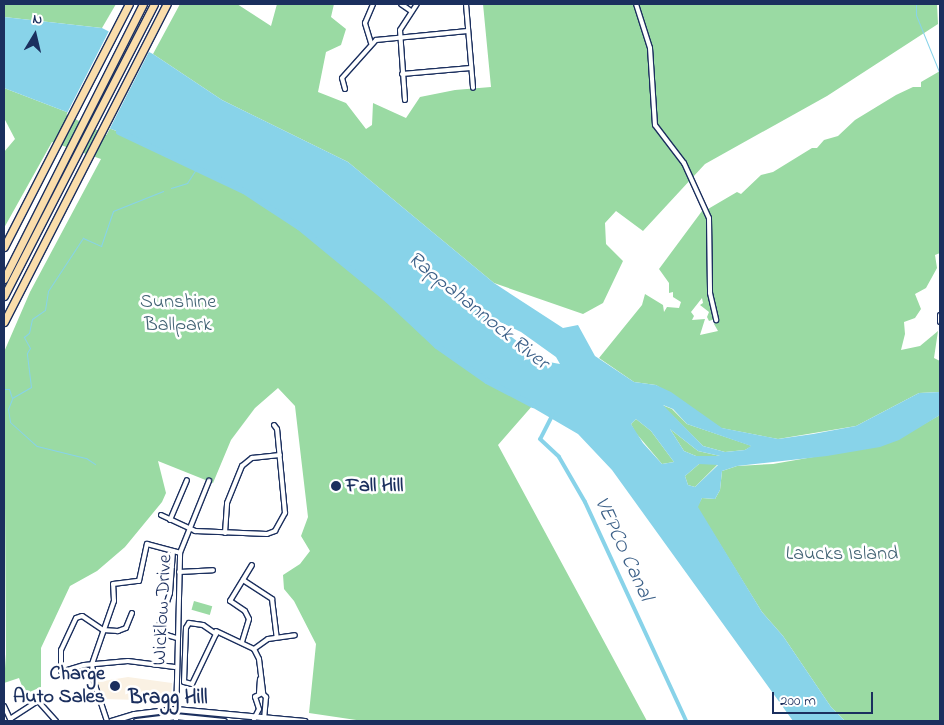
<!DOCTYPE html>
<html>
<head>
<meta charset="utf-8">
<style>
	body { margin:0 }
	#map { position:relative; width:944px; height:725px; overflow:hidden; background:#fff; font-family:"Indie Flower",sans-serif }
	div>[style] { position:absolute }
	.built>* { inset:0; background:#faf1e3 }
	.green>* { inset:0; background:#9adaa3; transform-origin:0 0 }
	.water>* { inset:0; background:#88d3e9 }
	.pier>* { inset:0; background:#fff; transform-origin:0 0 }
	.stream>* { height:1px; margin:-0.5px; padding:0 0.5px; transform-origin:0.5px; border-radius:0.5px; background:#88d3e9 }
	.canal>* { height:4px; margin:-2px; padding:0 2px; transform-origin:2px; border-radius:2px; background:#88d3e9 }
	.river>* { height:6px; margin:-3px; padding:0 3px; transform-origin:3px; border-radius:3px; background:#88d3e9 }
	.roads { filter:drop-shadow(1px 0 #1b2f5e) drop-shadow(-1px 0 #1b2f5e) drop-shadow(0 1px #1b2f5e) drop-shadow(0 -1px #1b2f5e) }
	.minor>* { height:4px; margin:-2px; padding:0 2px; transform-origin:2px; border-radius:2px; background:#fff }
	.secondary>* { height:5px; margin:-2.5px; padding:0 2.5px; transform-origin:2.5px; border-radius:2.5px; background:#fff }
	.motorway>* { height:7px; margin:-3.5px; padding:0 3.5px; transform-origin:3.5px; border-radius:3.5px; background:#faddab }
	.dots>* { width:14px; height:14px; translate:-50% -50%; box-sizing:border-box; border:2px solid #fff; border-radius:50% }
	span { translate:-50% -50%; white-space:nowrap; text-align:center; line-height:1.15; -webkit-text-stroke:5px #fff; paint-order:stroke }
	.park-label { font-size:20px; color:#416273 }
	.poi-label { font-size:20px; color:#1b2f5e; font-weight:700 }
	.left { translate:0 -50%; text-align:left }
	.right { translate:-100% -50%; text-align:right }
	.street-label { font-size:20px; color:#1b2f5e }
	.water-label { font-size:21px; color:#3c6088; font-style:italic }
	.neighbourhood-label { font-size:21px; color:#1b2f5e; font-weight:700 }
	.frame { position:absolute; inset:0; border:5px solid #1b2f5e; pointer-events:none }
	.north { position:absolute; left:10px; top:10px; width:50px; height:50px; -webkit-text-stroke:4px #fff; paint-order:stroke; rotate:9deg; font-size:14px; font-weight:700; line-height:20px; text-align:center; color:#1b2f5e }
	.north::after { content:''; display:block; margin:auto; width:18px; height:22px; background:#1b2f5e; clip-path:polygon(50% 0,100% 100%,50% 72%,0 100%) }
	.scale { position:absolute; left:772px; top:692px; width:101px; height:22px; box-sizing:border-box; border:2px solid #1b2f5e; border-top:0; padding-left:6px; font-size:15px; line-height:18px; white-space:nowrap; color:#1b2f5e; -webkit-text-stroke:4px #fff; paint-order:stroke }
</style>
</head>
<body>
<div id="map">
	<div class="built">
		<div style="clip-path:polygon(128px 677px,172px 683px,171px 701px,104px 699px,97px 682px)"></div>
	</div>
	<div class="green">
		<div style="clip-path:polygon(4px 4px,116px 4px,102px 28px,4px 17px)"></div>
		<div style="clip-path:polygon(180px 4px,237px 4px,271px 26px,277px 4px,334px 4px,331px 17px,346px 29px,341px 45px,326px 52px,318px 92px,346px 103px,366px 129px,372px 125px,373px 103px,406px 118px,420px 97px,455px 90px,491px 87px,483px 4px,937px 4px,938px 24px,827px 96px,705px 164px,643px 231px,616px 211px,605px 223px,606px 244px,623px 261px,603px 303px,583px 314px,494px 283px,348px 162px,222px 100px,153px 54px)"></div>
		<div style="clip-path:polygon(940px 71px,940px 253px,935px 255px,937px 268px,926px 288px,915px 294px,921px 309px,915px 318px,904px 322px,905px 334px,901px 350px,920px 346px,938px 331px,934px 358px,940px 361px,940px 392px,919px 393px,856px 426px,778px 439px,721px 428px,656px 385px,634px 382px,599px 358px,642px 305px,645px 294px,663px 305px,664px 312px,667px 307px,679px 308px,681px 302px,673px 297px,673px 292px,669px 293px,669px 283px,659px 269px,702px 211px,708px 217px,709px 283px,715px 319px,709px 321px,707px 317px,709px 312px,700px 305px,703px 303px,702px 298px,691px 312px,694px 316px,692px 320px,705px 319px,700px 335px,718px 331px,714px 324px,716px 321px,710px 284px,712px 227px,708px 209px,737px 192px,741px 194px,761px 175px,773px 172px,812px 148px,817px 148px,824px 140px,838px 136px,855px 120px,896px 95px,913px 87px,921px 87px,921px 82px)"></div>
		<div style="clip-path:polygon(4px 88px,119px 132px,244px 191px,299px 227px,388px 300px,437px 346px,487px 381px,533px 405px,498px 445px,647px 721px,363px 721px,309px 713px,316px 644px,294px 601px,284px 589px,283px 575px,300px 564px,310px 551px,301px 536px,308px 517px,295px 406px,278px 388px,255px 408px,231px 440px,213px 483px,158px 461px,166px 493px,162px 502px,125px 547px,97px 571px,70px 586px,41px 648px,41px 687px,25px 694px,19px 678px,4px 683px,6px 654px,4px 352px,30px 292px,101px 159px,52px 142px,4px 228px,4px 152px,15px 139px,4px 118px)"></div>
		<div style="clip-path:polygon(662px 405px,672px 409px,687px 424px,752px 446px,745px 450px,725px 452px,703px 446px)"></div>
		<div style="clip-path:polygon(940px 415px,940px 721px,845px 721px,831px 707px,783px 636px,762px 612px,697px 507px,702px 498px,715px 499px,720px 490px,722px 471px,737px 466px,773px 464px,859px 449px,915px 429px)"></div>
		<div style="clip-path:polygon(636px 419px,651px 431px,674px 462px,662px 464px,635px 432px,631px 424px)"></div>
		<div style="clip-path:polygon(670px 429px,698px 451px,720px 456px,696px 456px,684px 451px)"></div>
		<div style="clip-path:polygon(699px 464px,718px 464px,695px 487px,688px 485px,685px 476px)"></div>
		<div style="left:194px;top:601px;width:19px;height:9px;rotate:16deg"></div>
	</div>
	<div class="water">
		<div style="clip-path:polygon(evenodd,4px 17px,102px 28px,153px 54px,222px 100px,348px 162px,494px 283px,563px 328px,578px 325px,595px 356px,634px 382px,656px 385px,671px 392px,722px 428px,778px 439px,813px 434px,856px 426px,919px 393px,940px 392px,940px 415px,899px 440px,880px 447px,827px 456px,737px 466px,722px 471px,720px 490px,715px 499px,702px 498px,698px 507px,762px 612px,783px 636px,831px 707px,845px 721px,793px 721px,612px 470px,578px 434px,487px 381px,437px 346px,388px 300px,299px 227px,244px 191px,119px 132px,4px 88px,4px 17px,498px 321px,521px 332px,556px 357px,560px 364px,549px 362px,526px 348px,501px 329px,498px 321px,4px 17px,663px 405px,673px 409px,687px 424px,751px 446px,745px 450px,725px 452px,703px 446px,663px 405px,4px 17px,636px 419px,651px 431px,674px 462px,662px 464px,643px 443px,631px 424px,636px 419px,4px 17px,670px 429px,698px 451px,720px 456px,696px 456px,684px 451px,670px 429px,4px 17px,699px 464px,718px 465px,695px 487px,688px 485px,685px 476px,699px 464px)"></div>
	</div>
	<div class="pier">
		<div style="left:110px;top:29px;width:45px;height:96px;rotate:27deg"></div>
	</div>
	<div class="stream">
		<div style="left:916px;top:4px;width:11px;rotate:90deg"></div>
		<div style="left:916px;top:15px;width:64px;rotate:67.9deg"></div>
		<div style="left:171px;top:188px;width:17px;rotate:-17deg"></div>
		<div style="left:187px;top:183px;width:20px;rotate:-57deg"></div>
		<div style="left:4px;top:389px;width:5px"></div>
		<div style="left:9px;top:389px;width:9px;rotate:72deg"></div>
		<div style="left:12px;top:398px;width:22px;rotate:-30deg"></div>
		<div style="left:31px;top:387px;width:34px;rotate:-97deg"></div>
		<div style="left:27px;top:353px;width:6px;rotate:-59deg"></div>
		<div style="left:30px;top:348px;width:13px;rotate:-119deg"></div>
		<div style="left:24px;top:337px;width:6px;rotate:-39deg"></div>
		<div style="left:29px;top:333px;width:14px;rotate:-78deg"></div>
		<div style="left:32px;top:319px;width:16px;rotate:-35deg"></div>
		<div style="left:45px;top:310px;width:19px;rotate:-81deg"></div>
		<div style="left:48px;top:291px;width:64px;rotate:-56.6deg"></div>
		<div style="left:83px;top:238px;width:20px;rotate:24deg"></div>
		<div style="left:101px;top:246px;width:37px;rotate:-71deg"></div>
		<div style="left:113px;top:211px;width:54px;rotate:-21.8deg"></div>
		<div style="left:12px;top:399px;width:11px;rotate:112deg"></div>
		<div style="left:8px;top:409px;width:13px;rotate:81deg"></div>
		<div style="left:10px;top:422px;width:36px;rotate:42deg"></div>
		<div style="left:37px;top:446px;width:50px;rotate:13.8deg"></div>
		<div style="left:86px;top:458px;width:11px;rotate:34deg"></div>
	</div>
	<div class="canal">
		<div style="left:553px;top:414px;width:28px;rotate:117deg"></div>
		<div style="left:540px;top:439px;width:26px;rotate:43deg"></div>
		<div style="left:559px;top:457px;width:52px;rotate:60deg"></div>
		<div style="left:585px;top:502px;width:241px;rotate:65.2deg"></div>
	</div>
	<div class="river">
		<div style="left:119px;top:132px;width:138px;rotate:25.3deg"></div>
		<div style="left:244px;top:191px;width:66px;rotate:33.2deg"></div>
		<div style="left:299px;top:227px;width:115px;rotate:39.4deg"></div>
		<div style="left:388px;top:300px;width:67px;rotate:43.2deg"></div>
		<div style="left:437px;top:346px;width:61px;rotate:35deg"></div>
		<div style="left:487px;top:381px;width:52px;rotate:27.6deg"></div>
	</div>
	<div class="roads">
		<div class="minor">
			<div style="left:401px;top:4px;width:12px;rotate:35deg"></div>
			<div style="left:466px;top:4px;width:84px;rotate:85.2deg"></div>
			<div style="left:636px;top:4px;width:46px;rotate:72.3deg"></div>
			<div style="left:650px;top:48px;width:77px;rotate:86.3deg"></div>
			<div style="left:655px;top:125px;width:48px;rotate:52.7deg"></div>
			<div style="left:684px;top:163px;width:60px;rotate:65.6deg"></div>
			<div style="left:709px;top:218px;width:75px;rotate:89.2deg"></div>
			<div style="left:710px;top:293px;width:28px;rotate:77deg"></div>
			<div style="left:371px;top:43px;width:21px;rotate:-107deg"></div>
			<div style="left:365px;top:23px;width:21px;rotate:-67deg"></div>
			<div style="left:402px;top:74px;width:69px;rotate:-5deg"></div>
			<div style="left:345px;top:89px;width:11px;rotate:-105deg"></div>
			<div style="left:342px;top:78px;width:51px;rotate:-48.2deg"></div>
			<div style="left:376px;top:40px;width:92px;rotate:-5.6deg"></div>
			<div style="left:405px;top:100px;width:70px;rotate:-94.1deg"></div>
			<div style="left:400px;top:30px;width:31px;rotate:-57deg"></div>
			<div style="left:940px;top:315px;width:7px;rotate:90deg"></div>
			<div style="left:161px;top:515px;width:38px;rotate:25deg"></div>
			<div style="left:195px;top:531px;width:72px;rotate:2.4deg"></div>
			<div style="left:267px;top:534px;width:9px;rotate:-21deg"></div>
			<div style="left:275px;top:531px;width:21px;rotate:-61deg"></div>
			<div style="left:285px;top:513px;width:84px;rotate:-95.4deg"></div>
			<div style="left:277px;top:429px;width:5px;rotate:-127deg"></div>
			<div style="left:170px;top:520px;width:43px;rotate:-67deg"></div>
			<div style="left:225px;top:533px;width:30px;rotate:-86deg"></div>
			<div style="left:227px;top:503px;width:40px;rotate:-68deg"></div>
			<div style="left:242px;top:466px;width:13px;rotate:-39deg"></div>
			<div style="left:252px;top:458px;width:28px;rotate:-6deg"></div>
			<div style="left:173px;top:551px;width:42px;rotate:94.1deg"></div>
			<div style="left:170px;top:593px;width:41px;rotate:108.4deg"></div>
			<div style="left:157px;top:632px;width:21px;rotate:17deg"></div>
			<div style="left:179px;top:572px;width:34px;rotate:-3deg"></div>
			<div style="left:243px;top:580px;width:35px;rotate:33deg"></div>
			<div style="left:272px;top:599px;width:38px;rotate:83deg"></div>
			<div style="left:132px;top:613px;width:16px;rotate:112deg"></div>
			<div style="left:126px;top:628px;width:9px;rotate:159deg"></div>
			<div style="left:118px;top:631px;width:15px;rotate:-176deg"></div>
			<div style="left:103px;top:630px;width:25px;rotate:-146deg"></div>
			<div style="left:82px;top:616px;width:6px;rotate:162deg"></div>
			<div style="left:76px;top:618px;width:35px;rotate:115deg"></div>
			<div style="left:61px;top:650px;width:22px;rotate:90deg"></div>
			<div style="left:61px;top:672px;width:24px;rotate:-17deg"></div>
			<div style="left:84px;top:665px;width:44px;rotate:-5.2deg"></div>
			<div style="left:128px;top:661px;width:47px;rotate:7.3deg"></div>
			<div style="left:189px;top:623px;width:14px;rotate:8deg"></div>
			<div style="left:203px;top:625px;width:16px;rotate:35deg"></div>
			<div style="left:216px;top:634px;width:55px;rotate:115.6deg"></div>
			<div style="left:192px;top:684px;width:8px;rotate:-166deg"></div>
			<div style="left:184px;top:682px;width:54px;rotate:-87.9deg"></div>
			<div style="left:186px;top:628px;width:6px;rotate:-59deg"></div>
			<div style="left:216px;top:631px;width:42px;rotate:25.3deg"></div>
			<div style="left:254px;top:649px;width:11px;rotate:63deg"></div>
			<div style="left:259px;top:659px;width:34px;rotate:83deg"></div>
			<div style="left:242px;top:642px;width:24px;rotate:-73deg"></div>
			<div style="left:249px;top:619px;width:9px;rotate:-117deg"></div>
			<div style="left:245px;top:611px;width:18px;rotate:-146deg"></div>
			<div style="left:230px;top:601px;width:42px;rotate:-58.6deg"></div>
			<div style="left:254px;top:649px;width:17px;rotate:-36deg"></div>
			<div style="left:268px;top:639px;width:27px;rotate:-8deg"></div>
			<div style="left:259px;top:693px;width:14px;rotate:-86deg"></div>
			<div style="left:4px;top:706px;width:17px;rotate:65deg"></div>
			<div style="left:10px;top:719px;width:33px;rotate:-33deg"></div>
			<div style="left:38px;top:701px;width:27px;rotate:48deg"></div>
			<div style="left:254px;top:719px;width:11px;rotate:-63deg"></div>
			<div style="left:259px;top:709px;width:13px;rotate:-108deg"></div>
			<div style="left:255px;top:697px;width:8px;rotate:-30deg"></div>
			<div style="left:262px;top:693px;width:6px;rotate:45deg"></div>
			<div style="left:266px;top:697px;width:23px;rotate:95deg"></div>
			<div style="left:107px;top:721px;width:41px;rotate:-108.4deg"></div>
			<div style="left:94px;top:682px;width:18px;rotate:-96deg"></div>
			<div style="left:92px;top:664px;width:67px;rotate:-70.8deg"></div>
			<div style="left:114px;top:601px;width:17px;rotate:-93deg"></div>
			<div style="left:113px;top:584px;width:26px;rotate:-7deg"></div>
			<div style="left:139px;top:581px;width:38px;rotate:-78deg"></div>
			<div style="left:147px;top:544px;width:34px;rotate:15deg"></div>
			<div style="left:176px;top:721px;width:168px;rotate:-88.6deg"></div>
			<div style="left:180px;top:553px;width:78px;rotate:-68.1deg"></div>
		</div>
		<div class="secondary">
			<div style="left:111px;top:721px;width:24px;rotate:-17deg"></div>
			<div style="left:134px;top:714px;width:41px;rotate:-7deg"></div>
			<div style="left:175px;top:709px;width:130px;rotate:5.3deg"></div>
			<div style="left:136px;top:721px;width:39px;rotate:-7deg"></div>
			<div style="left:175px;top:716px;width:49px;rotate:5.8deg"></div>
		</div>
		<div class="motorway">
			<div style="left:4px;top:247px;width:273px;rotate:-62.8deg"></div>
			<div style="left:4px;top:279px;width:308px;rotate:-63.2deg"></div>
			<div style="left:4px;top:296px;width:328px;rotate:-62.8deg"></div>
			<div style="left:4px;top:322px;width:357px;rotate:-62.9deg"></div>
		</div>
	</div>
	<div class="dots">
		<div style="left:336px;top:486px;background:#1b2f5e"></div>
		<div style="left:115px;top:686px;background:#1b2f5e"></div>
	</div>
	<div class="park-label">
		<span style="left:178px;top:314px">Sunshine<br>Ballpark</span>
		<span style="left:842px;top:554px">Laucks Island</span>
	</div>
	<div class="poi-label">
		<span class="left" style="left:346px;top:486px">Fall Hill</span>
		<span class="right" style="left:105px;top:686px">Charge<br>Auto Sales</span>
	</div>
	<div class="street-label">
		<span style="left:163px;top:610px;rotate:-87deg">Wicklow Drive</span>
	</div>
	<div class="water-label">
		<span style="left:478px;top:311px;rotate:39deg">Rappahannock River</span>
		<span style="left:623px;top:549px;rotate:65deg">VEPCO Canal</span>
	</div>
	<div class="neighbourhood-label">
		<span style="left:168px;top:698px">Bragg Hill</span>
	</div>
	<div class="frame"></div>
	<div class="north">N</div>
	<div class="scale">200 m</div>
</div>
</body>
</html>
